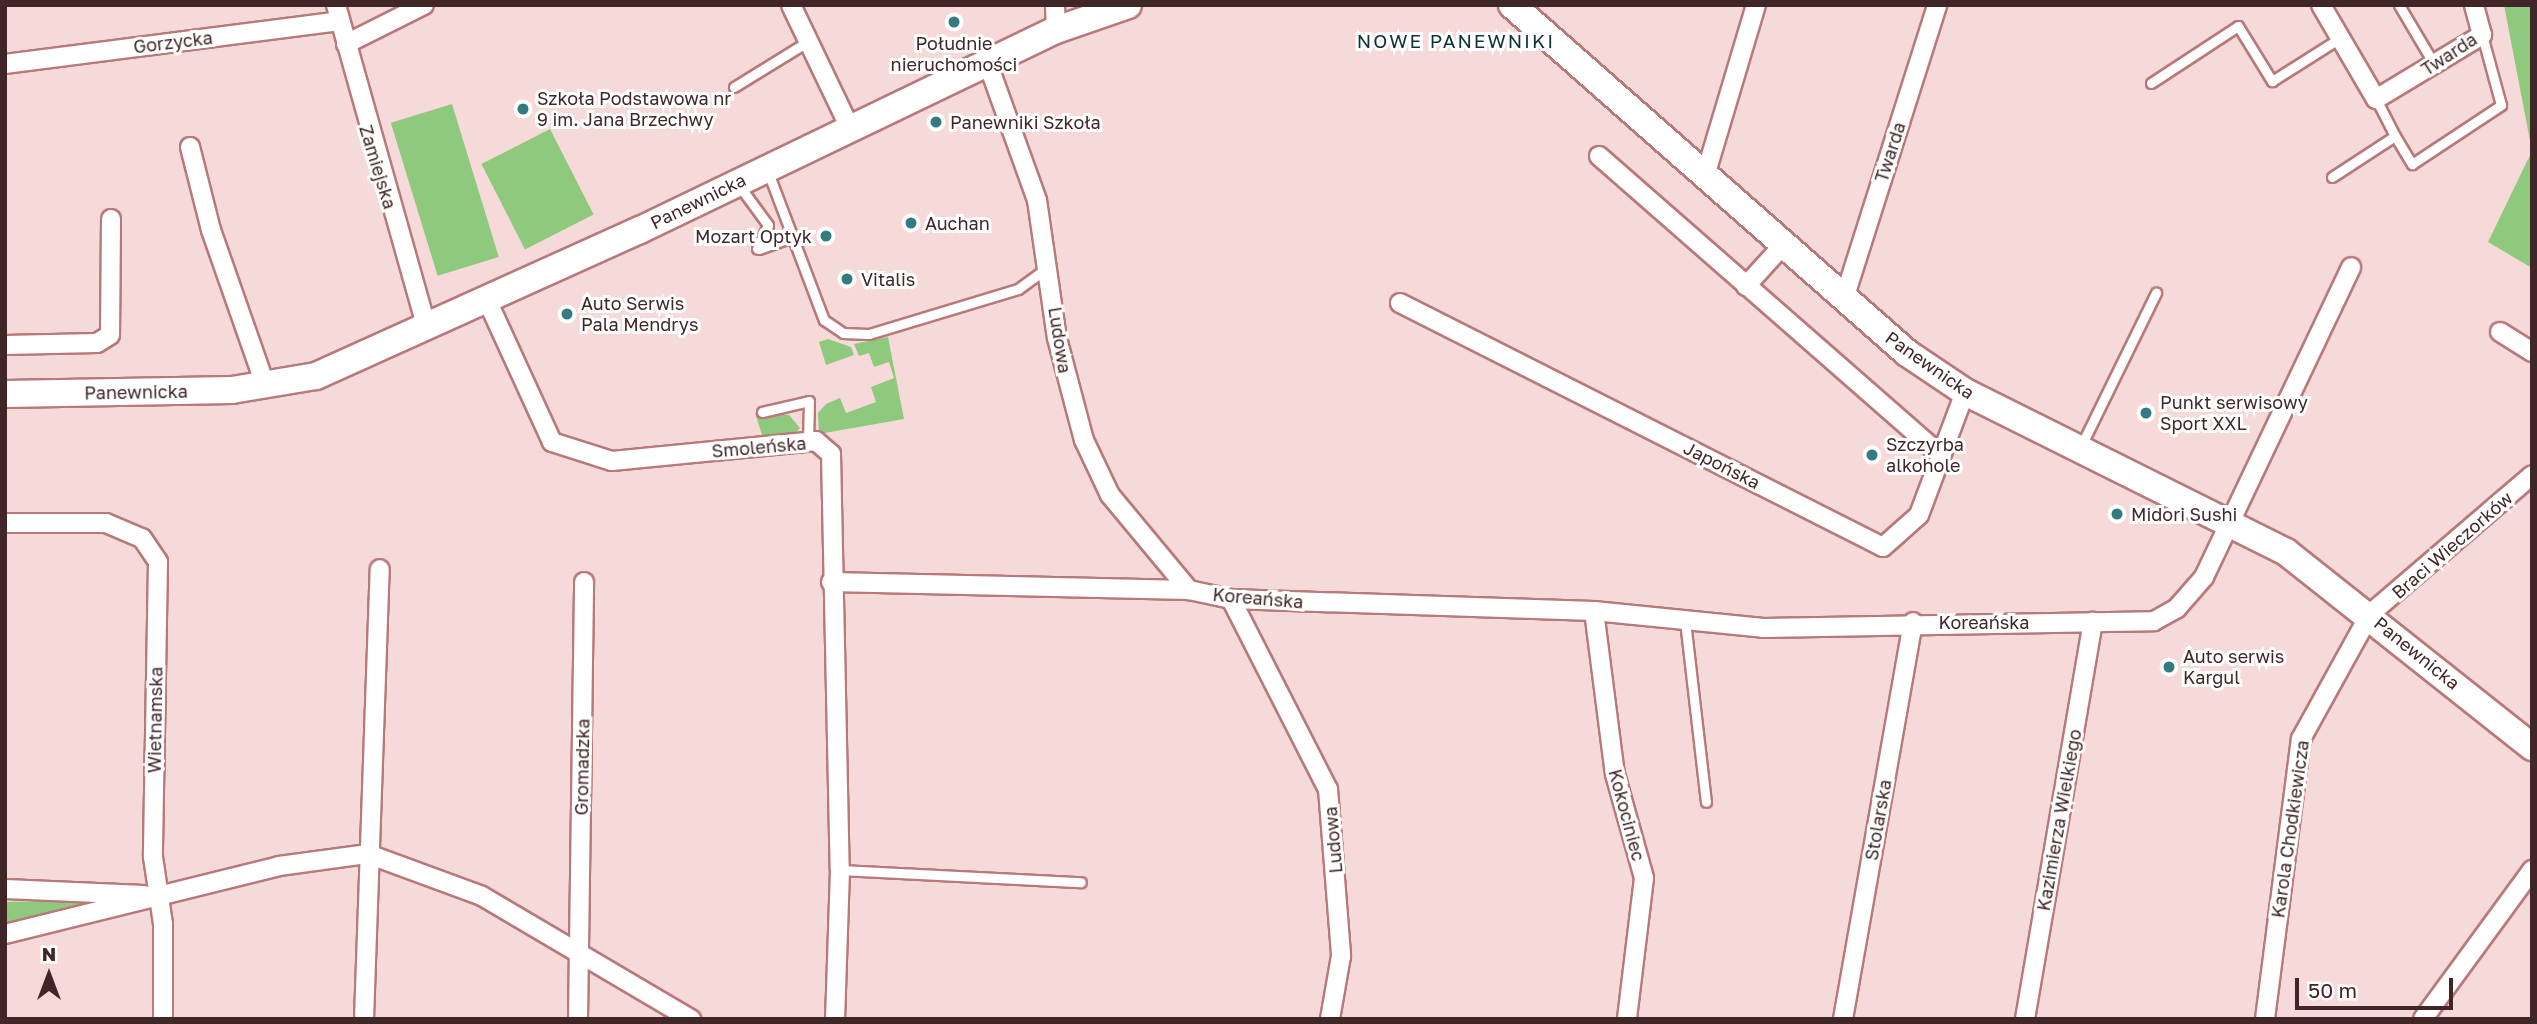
<!DOCTYPE html>
<html>
<head>
<meta charset="utf-8">
<style>
	body { margin:0 }
	#map { position:relative; width:2537px; height:1024px; overflow:hidden; background:#f6d9d9; font-family:"Golos Text",sans-serif }
	div>[style] { position:absolute }
	.green>* { inset:0; background:#8fc97e; transform-origin:0 0 }
	.roads { filter:drop-shadow(2px 0 #b8797a) drop-shadow(-2px 0 #b8797a) drop-shadow(0 2px #b8797a) drop-shadow(0 -2px #b8797a) }
	.lane>* { height:9px; margin:-4.5px; padding:0 4.5px; transform-origin:4.5px; border-radius:4.5px; background:#fff }
	.street>* { height:18px; margin:-9px; padding:0 9px; transform-origin:9px; border-radius:9px; background:#fff }
	.secondary>* { height:26px; margin:-13px; padding:0 13px; transform-origin:13px; border-radius:13px; background:#fff }
	.dots>* { width:19px; height:19px; translate:-50% -50%; box-sizing:border-box; border:4px solid #fff; border-radius:50% }
	span { translate:-50% -50%; white-space:nowrap; text-align:center; line-height:1.15; -webkit-text-stroke:6px #fff; paint-order:stroke }
	.street-label { font-size:18px; color:#402627 }
	.poi-label { font-size:18px; color:#402627 }
	.left { translate:0 -50%; text-align:left }
	.right { translate:-100% -50%; text-align:right }
	.neighbourhood-label { font-size:19px; color:#0f3234; letter-spacing:2px }
	.frame { position:absolute; inset:0; border:7px solid #402627; pointer-events:none }
	.north { position:absolute; left:14px; top:940px; width:70px; height:70px; -webkit-text-stroke:5px #fff; paint-order:stroke; rotate:0deg; font-size:19px; font-weight:700; line-height:28px; text-align:center; color:#402627 }
	.north::after { content:''; display:block; margin:auto; width:24px; height:32px; background:#402627; clip-path:polygon(50% 0,100% 100%,50% 72%,0 100%) }
	.scale { position:absolute; left:2295px; top:978px; width:158px; height:32px; box-sizing:border-box; border:4px solid #402627; border-top:0; padding-left:9px; font-size:21px; line-height:24px; white-space:nowrap; color:#402627; -webkit-text-stroke:5px #fff; paint-order:stroke }
</style>
</head>
<body>
<div id="map">
	<div class="green">
		<div style="clip-path:polygon(2504px 5px,2532px 5px,2532px 268px,2488px 242px,2532px 151px)"></div>
		<div style="left:452px;top:104px;width:160px;height:64px;rotate:73deg"></div>
		<div style="left:550px;top:129px;width:96px;height:77px;rotate:63deg"></div>
		<div style="clip-path:polygon(888px 337px,904px 419px,819px 434px,818px 413px,826px 404px,840px 398px,846px 413px,876px 402px,871px 387px,894px 378px,889px 362px,874px 367px,869px 353px,859px 356px,854px 344px)"></div>
		<div style="clip-path:polygon(828px 339px,851px 347px,854px 355px,826px 365px,819px 342px)"></div>
		<div style="clip-path:polygon(755px 413px,789px 415px,800px 428px,791px 437px,763px 438px)"></div>
		<div style="clip-path:polygon(84px 900px,85px 906px,5px 926px,5px 902px)"></div>
	</div>
	<div class="roads">
		<div class="lane">
			<div style="left:2399px;top:5px;width:69px;rotate:59.3deg"></div>
			<div style="left:2151px;top:83px;width:104px;rotate:-33.2deg"></div>
			<div style="left:2238px;top:26px;width:65px;rotate:58.3deg"></div>
			<div style="left:2272px;top:81px;width:80px;rotate:-32.3deg"></div>
			<div style="left:734px;top:87px;width:86px;rotate:-31.7deg"></div>
			<div style="left:2395px;top:136px;width:33px;rotate:59deg"></div>
			<div style="left:2412px;top:164px;width:107px;rotate:-33.5deg"></div>
			<div style="left:2501px;top:105px;width:73px;rotate:-105.2deg"></div>
			<div style="left:768px;top:172px;width:158px;rotate:69.3deg"></div>
			<div style="left:824px;top:320px;width:23px;rotate:34deg"></div>
			<div style="left:843px;top:333px;width:26px;rotate:2deg"></div>
			<div style="left:869px;top:334px;width:156px;rotate:-16.8deg"></div>
			<div style="left:1018px;top:289px;width:37px;rotate:-36deg"></div>
			<div style="left:2332px;top:177px;width:75px;rotate:-33.1deg"></div>
			<div style="left:2395px;top:136px;width:42px;rotate:-117.2deg"></div>
			<div style="left:738px;top:184px;width:51px;rotate:53.8deg"></div>
			<div style="left:768px;top:225px;width:26px;rotate:115deg"></div>
			<div style="left:759px;top:249px;width:35px;rotate:-20deg"></div>
			<div style="left:762px;top:412px;width:48px;rotate:-13.2deg"></div>
			<div style="left:809px;top:401px;width:41px;rotate:91.4deg"></div>
			<div style="left:2080px;top:448px;width:173px;rotate:-63.9deg"></div>
			<div style="left:1685px;top:621px;width:182px;rotate:83.4deg"></div>
			<div style="left:840px;top:870px;width:241px;rotate:2.9deg"></div>
		</div>
		<div class="street">
			<div style="left:336px;top:5px;width:336px;rotate:74.3deg"></div>
			<div style="left:791px;top:5px;width:136px;rotate:64.4deg"></div>
			<div style="left:1055px;top:5px;width:25px;rotate:88deg"></div>
			<div style="left:2321px;top:5px;width:109px;rotate:59.7deg"></div>
			<div style="left:2376px;top:99px;width:124px;rotate:-31.1deg"></div>
			<div style="left:2482px;top:35px;width:31px;rotate:-105deg"></div>
			<div style="left:346px;top:44px;width:87px;rotate:-26.6deg"></div>
			<div style="left:5px;top:64px;width:338px;rotate:-7.3deg"></div>
			<div style="left:988px;top:64px;width:145px;rotate:70.2deg"></div>
			<div style="left:1037px;top:200px;width:139px;rotate:81.8deg"></div>
			<div style="left:1057px;top:338px;width:106px;rotate:75.2deg"></div>
			<div style="left:1084px;top:440px;width:61px;rotate:64.7deg"></div>
			<div style="left:1110px;top:495px;width:124px;rotate:50.3deg"></div>
			<div style="left:190px;top:147px;width:86px;rotate:75.8deg"></div>
			<div style="left:211px;top:230px;width:166px;rotate:70.7deg"></div>
			<div style="left:1599px;top:156px;width:454px;rotate:41.2deg"></div>
			<div style="left:1705px;top:176px;width:178px;rotate:-73.4deg"></div>
			<div style="left:1746px;top:286px;width:55px;rotate:-47.9deg"></div>
			<div style="left:1844px;top:299px;width:308px;rotate:-72.4deg"></div>
			<div style="left:487px;top:300px;width:156px;rotate:65.4deg"></div>
			<div style="left:552px;top:442px;width:63px;rotate:17.6deg"></div>
			<div style="left:612px;top:461px;width:205px;rotate:-5.6deg"></div>
			<div style="left:816px;top:441px;width:20px;rotate:41deg"></div>
			<div style="left:831px;top:454px;width:416px;rotate:88.8deg"></div>
			<div style="left:840px;top:870px;width:149px;rotate:91.9deg"></div>
			<div style="left:1400px;top:303px;width:541px;rotate:26.8deg"></div>
			<div style="left:1883px;top:547px;width:48px;rotate:-41.6deg"></div>
			<div style="left:1919px;top:515px;width:131px;rotate:-69.5deg"></div>
			<div style="left:2500px;top:332px;width:38px;rotate:32deg"></div>
			<div style="left:5px;top:345px;width:92px;rotate:-1.2deg"></div>
			<div style="left:97px;top:343px;width:15px;rotate:-32deg"></div>
			<div style="left:110px;top:335px;width:116px;rotate:-89.5deg"></div>
			<div style="left:5px;top:523px;width:101px"></div>
			<div style="left:106px;top:523px;width:39px;rotate:23deg"></div>
			<div style="left:142px;top:538px;width:29px;rotate:56deg"></div>
			<div style="left:158px;top:562px;width:295px;rotate:91deg"></div>
			<div style="left:153px;top:857px;width:68px;rotate:81.5deg"></div>
			<div style="left:163px;top:924px;width:95px;rotate:90deg"></div>
			<div style="left:831px;top:582px;width:358px;rotate:1.3deg"></div>
			<div style="left:1189px;top:590px;width:43px;rotate:12.1deg"></div>
			<div style="left:1231px;top:599px;width:363px;rotate:1.9deg"></div>
			<div style="left:1594px;top:611px;width:170px;rotate:5.7deg"></div>
			<div style="left:1763px;top:628px;width:391px;rotate:-1deg"></div>
			<div style="left:2154px;top:621px;width:26px;rotate:-29deg"></div>
			<div style="left:2177px;top:608px;width:41px;rotate:-48.9deg"></div>
			<div style="left:2204px;top:577px;width:343px;rotate:-64.6deg"></div>
			<div style="left:1231px;top:599px;width:213px;rotate:63deg"></div>
			<div style="left:1328px;top:789px;width:168px;rotate:85.5deg"></div>
			<div style="left:1341px;top:956px;width:64px;rotate:99.9deg"></div>
			<div style="left:1594px;top:611px;width:164px;rotate:82.7deg"></div>
			<div style="left:1615px;top:774px;width:108px;rotate:74.4deg"></div>
			<div style="left:1644px;top:878px;width:142px;rotate:96.9deg"></div>
			<div style="left:5px;top:889px;width:139px;rotate:2.5deg"></div>
			<div style="left:5px;top:934px;width:282px;rotate:-13.9deg"></div>
			<div style="left:279px;top:866px;width:90px;rotate:-7.7deg"></div>
			<div style="left:368px;top:854px;width:121px;rotate:20.2deg"></div>
			<div style="left:482px;top:896px;width:243px;rotate:30.5deg"></div>
			<div style="left:364px;top:1019px;width:450px;rotate:-88deg"></div>
			<div style="left:578px;top:1019px;width:437px;rotate:-89.2deg"></div>
			<div style="left:1843px;top:1019px;width:403px;rotate:-80deg"></div>
			<div style="left:2025px;top:1019px;width:403px;rotate:-80.3deg"></div>
			<div style="left:2265px;top:1019px;width:282px;rotate:-82.7deg"></div>
			<div style="left:2301px;top:739px;width:143px;rotate:-61.1deg"></div>
			<div style="left:2370px;top:614px;width:213px;rotate:-40.6deg"></div>
			<div style="left:2423px;top:1019px;width:185px;rotate:-53.8deg"></div>
		</div>
		<div class="secondary">
			<div style="left:1512px;top:5px;width:526px;rotate:41.38deg"></div>
			<div style="left:1907px;top:353px;width:70px;rotate:33.9deg"></div>
			<div style="left:1965px;top:392px;width:359px;rotate:26.5deg"></div>
			<div style="left:2286px;top:552px;width:314px;rotate:38.4deg"></div>
			<div style="left:5px;top:394px;width:227px;rotate:-1deg"></div>
			<div style="left:232px;top:390px;width:85px;rotate:-9.5deg"></div>
			<div style="left:316px;top:376px;width:355px;rotate:-24.3deg"></div>
			<div style="left:640px;top:230px;width:462px;rotate:-25.7deg"></div>
			<div style="left:1056px;top:30px;width:76px;rotate:-19.1deg"></div>
		</div>
	</div>
	<div class="dots">
		<div style="left:954px;top:22px;background:#327b7e"></div>
		<div style="left:523px;top:109px;background:#327b7e"></div>
		<div style="left:936px;top:122px;background:#327b7e"></div>
		<div style="left:911px;top:223px;background:#327b7e"></div>
		<div style="left:826px;top:236px;background:#327b7e"></div>
		<div style="left:847px;top:279px;background:#327b7e"></div>
		<div style="left:567px;top:314px;background:#327b7e"></div>
		<div style="left:2146px;top:413px;background:#327b7e"></div>
		<div style="left:1872px;top:455px;background:#327b7e"></div>
		<div style="left:2117px;top:514px;background:#327b7e"></div>
		<div style="left:2169px;top:667px;background:#327b7e"></div>
	</div>
	<div class="street-label">
		<span style="left:173px;top:42px;rotate:-7deg">Gorzycka</span>
		<span style="left:2449px;top:54px;rotate:-33deg">Twarda</span>
		<span style="left:1890px;top:152px;rotate:-72deg">Twarda</span>
		<span style="left:378px;top:167px;rotate:73deg">Zamiejska</span>
		<span style="left:698px;top:201px;rotate:-26deg">Panewnicka</span>
		<span style="left:1060px;top:340px;rotate:81deg">Ludowa</span>
		<span style="left:1930px;top:365px;rotate:35deg">Panewnicka</span>
		<span style="left:136px;top:392px;rotate:-1deg">Panewnicka</span>
		<span style="left:759px;top:447px;rotate:-5deg">Smoleńska</span>
		<span style="left:1722px;top:465px;rotate:27deg">Japońska</span>
		<span style="left:2452px;top:545px;rotate:-41deg">Braci Wieczorków</span>
		<span style="left:1258px;top:598px;rotate:5deg">Koreańska</span>
		<span style="left:1984px;top:622px">Koreańska</span>
		<span style="left:2417px;top:653px;rotate:39deg">Panewnicka</span>
		<span style="left:155px;top:720px;rotate:-89deg">Wietnamska</span>
		<span style="left:582px;top:767px;rotate:-89deg">Gromadzka</span>
		<span style="left:1627px;top:815px;rotate:75deg">Kokociniec</span>
		<span style="left:1878px;top:820px;rotate:-80deg">Stolarska</span>
		<span style="left:2059px;top:820px;rotate:-80deg">Kazimierza Wielkiego</span>
		<span style="left:2290px;top:829px;rotate:-82deg">Karola Chodkiewicza</span>
		<span style="left:1333px;top:840px;rotate:-95deg">Ludowa</span>
	</div>
	<div class="poi-label">
		<span style="left:954px;top:54px">Południe<br>nieruchomości</span>
		<span class="left" style="left:537px;top:109px">Szkoła Podstawowa nr<br>9 im. Jana Brzechwy</span>
		<span class="left" style="left:950px;top:122px">Panewniki Szkoła</span>
		<span class="left" style="left:925px;top:223px">Auchan</span>
		<span class="right" style="left:812px;top:236px">Mozart Optyk</span>
		<span class="left" style="left:861px;top:279px">Vitalis</span>
		<span class="left" style="left:581px;top:314px">Auto Serwis<br>Pala Mendrys</span>
		<span class="left" style="left:2160px;top:413px">Punkt serwisowy<br>Sport XXL</span>
		<span class="left" style="left:1886px;top:455px">Szczyrba<br>alkohole</span>
		<span class="left" style="left:2131px;top:514px">Midori Sushi</span>
		<span class="left" style="left:2183px;top:667px">Auto serwis<br>Kargul</span>
	</div>
	<div class="neighbourhood-label">
		<span style="left:1456px;top:41px">NOWE PANEWNIKI</span>
	</div>
	<div class="frame"></div>
	<div class="north">N</div>
	<div class="scale">50 m</div>
</div>
</body>
</html>
